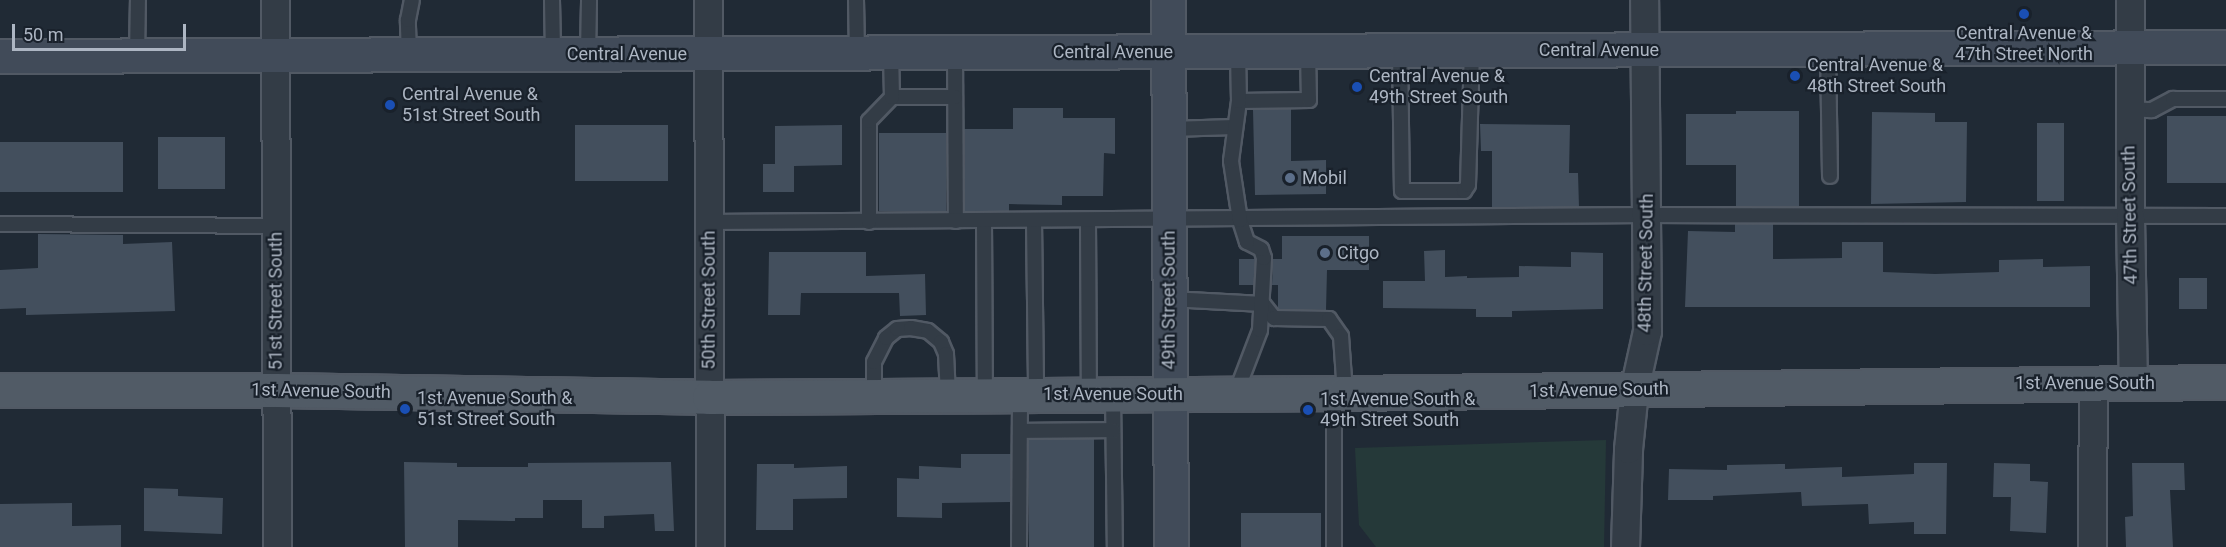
<!DOCTYPE html>
<html>
<head>
<meta charset="utf-8">
<style>
	body { margin:0 }
	#map { position:relative; width:2226px; height:547px; overflow:hidden; background:#202a35; font-family:Roboto,sans-serif }
	div>[style] { position:absolute }
	.green>* { inset:0; background:#253939 }
	.building>* { inset:0; background:#434f5d; transform-origin:0 0 }
	.roads { filter:drop-shadow(2px 0 #515964) drop-shadow(-2px 0 #515964) drop-shadow(0 2px #515964) drop-shadow(0 -2px #515964) }
	.service>* { height:14px; margin:-7px; padding:0 7px; transform-origin:7px; border-radius:7px; background:#333c46 }
	.minor>* { height:27px; margin:-13.5px; padding:0 13.5px; transform-origin:13.5px; border-radius:13.5px; background:#333c46 }
	.secondary>* { height:33px; margin:-16.5px; padding:0 16.5px; transform-origin:16.5px; border-radius:16.5px; background:#414b59 }
	.primary>* { height:33px; margin:-16.5px; padding:0 16.5px; transform-origin:16.5px; border-radius:16.5px; background:#515b66 }
	.dots>* { width:16px; height:16px; translate:-50% -50%; box-sizing:border-box; border:3px solid #19212b; border-radius:50% }
	span { translate:-50% -50%; white-space:nowrap; text-align:center; line-height:1.15; -webkit-text-stroke:4.5px #19212b; paint-order:stroke }
	.poi-label { font-size:18px; color:#adb6c3 }
	.left { translate:0 -50%; text-align:left }
	.street-label { font-size:18px; color:#adb6c3 }
	.scale { position:absolute; left:12px; top:24px; width:174px; height:27px; box-sizing:border-box; border:3px solid #adb6c3; border-top:0; padding-left:8px; font-size:18px; line-height:21px; white-space:nowrap; color:#adb6c3; -webkit-text-stroke:4px #19212b; paint-order:stroke }
</style>
</head>
<body>
<div id="map">
	<div class="green">
		<div style="clip-path:polygon(1606px 440px,1604px 547px,1376px 547px,1359px 525px,1355px 448px)"></div>
	</div>
	<div class="building">
		<div style="clip-path:polygon(1013px 108px,1063px 108px,1063px 118px,1115px 118px,1115px 154px,1104px 153px,1103px 196px,1062px 196px,1062px 205px,1009px 204px,1009px 211px,965px 211px,964px 129px,1013px 129px)"></div>
		<div style="clip-path:polygon(1291px 109px,1291px 161px,1326px 160px,1326px 194px,1255px 195px,1253px 110px)"></div>
		<div style="clip-path:polygon(1736px 111px,1799px 111px,1799px 206px,1736px 206px,1736px 165px,1686px 165px,1686px 114px,1736px 114px)"></div>
		<div style="clip-path:polygon(1872px 112px,1935px 113px,1935px 122px,1967px 122px,1966px 202px,1871px 204px)"></div>
		<div style="left:2167px;top:116px;width:59px;height:67px"></div>
		<div style="left:2037px;top:123px;width:27px;height:78px"></div>
		<div style="clip-path:polygon(1480px 124px,1570px 125px,1569px 173px,1578px 173px,1579px 207px,1492px 207px,1492px 151px,1481px 151px)"></div>
		<div style="left:575px;top:125px;width:93px;height:56px"></div>
		<div style="clip-path:polygon(842px 125px,842px 165px,794px 166px,794px 192px,763px 192px,763px 164px,775px 164px,775px 126px)"></div>
		<div style="left:879px;top:133px;width:67px;height:78px"></div>
		<div style="left:158px;top:137px;width:67px;height:52px"></div>
		<div style="left:0;top:142px;width:123px;height:50px"></div>
		<div style="clip-path:polygon(1735px 224px,1773px 224px,1773px 259px,1842px 258px,1842px 242px,1883px 242px,1883px 272px,1935px 274px,1999px 272px,1999px 260px,2043px 259px,2043px 267px,2090px 266px,2090px 307px,1685px 307px,1688px 231px,1735px 232px)"></div>
		<div style="clip-path:polygon(38px 234px,123px 235px,123px 244px,172px 242px,175px 311px,26px 315px,26px 308px,0 309px,0 270px,38px 268px)"></div>
		<div style="clip-path:polygon(1282px 236px,1369px 236px,1369px 270px,1327px 270px,1326px 310px,1278px 309px,1278px 285px,1272px 285px,1273px 259px,1282px 259px)"></div>
		<div style="clip-path:polygon(1445px 250px,1445px 277px,1467px 276px,1467px 278px,1519px 277px,1519px 266px,1571px 267px,1571px 252px,1603px 253px,1603px 309px,1512px 311px,1512px 317px,1476px 317px,1476px 309px,1383px 308px,1383px 281px,1425px 281px,1424px 251px)"></div>
		<div style="clip-path:polygon(769px 252px,866px 252px,866px 276px,925px 274px,926px 315px,900px 316px,899px 293px,801px 293px,800px 315px,768px 315px)"></div>
		<div style="left:1239px;top:259px;width:16px;height:26px"></div>
		<div style="left:2179px;top:278px;width:28px;height:31px"></div>
		<div style="left:1094px;top:439px;width:108px;height:65px;rotate:90deg"></div>
		<div style="clip-path:polygon(961px 454px,1011px 454px,1010px 502px,942px 503px,942px 518px,897px 517px,897px 478px,919px 479px,919px 466px,961px 468px)"></div>
		<div style="clip-path:polygon(404px 462px,457px 463px,457px 467px,528px 467px,528px 463px,671px 462px,674px 531px,655px 531px,654px 514px,604px 516px,604px 528px,582px 528px,582px 500px,543px 500px,543px 518px,515px 518px,515px 521px,458px 520px,458px 547px,405px 547px)"></div>
		<div style="clip-path:polygon(1914px 463px,1947px 463px,1946px 534px,1914px 534px,1914px 522px,1869px 524px,1868px 504px,1802px 506px,1801px 492px,1713px 496px,1713px 500px,1668px 500px,1669px 469px,1727px 470px,1727px 465px,1785px 464px,1785px 469px,1842px 467px,1842px 477px,1914px 474px)"></div>
		<div style="clip-path:polygon(1994px 463px,2030px 464px,2030px 481px,2048px 482px,2046px 533px,2010px 531px,2011px 497px,1993px 497px)"></div>
		<div style="clip-path:polygon(2132px 463px,2184px 463px,2185px 490px,2170px 490px,2173px 547px,2126px 547px,2125px 517px,2133px 516px)"></div>
		<div style="clip-path:polygon(757px 464px,794px 464px,794px 468px,847px 466px,847px 498px,793px 499px,793px 530px,756px 530px)"></div>
		<div style="clip-path:polygon(144px 488px,178px 489px,178px 496px,223px 498px,222px 534px,144px 531px)"></div>
		<div style="clip-path:polygon(72px 503px,72px 526px,121px 525px,121px 547px,0 547px,0 504px)"></div>
		<div style="left:1241px;top:513px;width:80px;height:34px"></div>
	</div>
	<div class="roads">
		<div class="service">
			<div style="left:552px;top:0;width:54px;rotate:88.9deg"></div>
			<div style="left:856px;top:0;width:54px;rotate:88.9deg"></div>
			<div style="left:1828px;top:49px;width:127px;rotate:89.1deg"></div>
			<div style="left:1400px;top:51px;width:140px;rotate:89.2deg"></div>
			<div style="left:1402px;top:191px;width:62px"></div>
			<div style="left:1464px;top:191px;width:7px;rotate:-56deg"></div>
			<div style="left:1468px;top:185px;width:134px;rotate:-88.3deg"></div>
			<div style="left:955px;top:53px;width:168px;rotate:89.7deg"></div>
			<div style="left:588px;top:54px;width:54px;rotate:-88.9deg"></div>
			<div style="left:137px;top:55px;width:55px;rotate:-89deg"></div>
			<div style="left:409px;top:55px;width:35px;rotate:-92deg"></div>
			<div style="left:408px;top:20px;width:20px;rotate:-79deg"></div>
			<div style="left:892px;top:97px;width:63px"></div>
			<div style="left:1239px;top:101px;width:70px;rotate:-0.8deg"></div>
			<div style="left:1309px;top:100px;width:49px;rotate:-91.2deg"></div>
			<div style="left:2130px;top:109px;width:22px;rotate:3deg"></div>
			<div style="left:2152px;top:110px;width:24px;rotate:-28deg"></div>
			<div style="left:2173px;top:99px;width:53px"></div>
			<div style="left:1169px;top:129px;width:66px;rotate:-1.7deg"></div>
			<div style="left:984px;top:221px;width:174px;rotate:89.7deg"></div>
			<div style="left:1034px;top:221px;width:174px;rotate:89.3deg"></div>
			<div style="left:1088px;top:221px;width:174px;rotate:89.7deg"></div>
			<div style="left:708px;top:222px;width:939px;rotate:-0.43deg"></div>
			<div style="left:1647px;top:215px;width:579px;rotate:0.1deg"></div>
			<div style="left:869px;top:222px;width:101px;rotate:-90deg"></div>
			<div style="left:869px;top:121px;width:33px;rotate:-46deg"></div>
			<div style="left:892px;top:97px;width:43px;rotate:-91.3deg"></div>
			<div style="left:0;top:224px;width:275px;rotate:0.4deg"></div>
			<div style="left:1170px;top:299px;width:93px;rotate:3.1deg"></div>
			<div style="left:1263px;top:304px;width:18px;rotate:52deg"></div>
			<div style="left:1274px;top:318px;width:55px;rotate:1deg"></div>
			<div style="left:1329px;top:319px;width:21px;rotate:55deg"></div>
			<div style="left:1341px;top:336px;width:57px;rotate:86deg"></div>
			<div style="left:1236px;top:393px;width:67px;rotate:-69.1deg"></div>
			<div style="left:1260px;top:330px;width:72px;rotate:-86.8deg"></div>
			<div style="left:1264px;top:258px;width:9px;rotate:-108deg"></div>
			<div style="left:1261px;top:249px;width:16px;rotate:-153deg"></div>
			<div style="left:1247px;top:242px;width:23px;rotate:-108deg"></div>
			<div style="left:1240px;top:220px;width:60px;rotate:-98.7deg"></div>
			<div style="left:1231px;top:161px;width:61px;rotate:-82.4deg"></div>
			<div style="left:1239px;top:101px;width:49px;rotate:-91.2deg"></div>
			<div style="left:1113px;top:394px;width:153px;rotate:89.3deg"></div>
			<div style="left:874px;top:395px;width:33px;rotate:-90deg"></div>
			<div style="left:874px;top:362px;width:27px;rotate:-63deg"></div>
			<div style="left:886px;top:338px;width:14px;rotate:-39deg"></div>
			<div style="left:897px;top:329px;width:14px;rotate:-4deg"></div>
			<div style="left:911px;top:328px;width:17px;rotate:10deg"></div>
			<div style="left:928px;top:331px;width:17px;rotate:40deg"></div>
			<div style="left:941px;top:342px;width:13px;rotate:67deg"></div>
			<div style="left:946px;top:354px;width:41px;rotate:87.2deg"></div>
			<div style="left:1020px;top:431px;width:93px;rotate:-0.6deg"></div>
			<div style="left:1019px;top:547px;width:152px;rotate:-89.6deg"></div>
			<div style="left:1334px;top:547px;width:154px;rotate:-90deg"></div>
		</div>
		<div class="minor">
			<div style="left:275px;top:0;width:547px;rotate:89.79deg"></div>
			<div style="left:708px;top:0;width:547px;rotate:89.79deg"></div>
			<div style="left:2130px;top:0;width:217px;rotate:90deg"></div>
			<div style="left:2130px;top:217px;width:166px;rotate:89deg"></div>
			<div style="left:1625px;top:547px;width:98px;rotate:-88.2deg"></div>
			<div style="left:1628px;top:449px;width:59px;rotate:-84.2deg"></div>
			<div style="left:1634px;top:390px;width:60px;rotate:-77.6deg"></div>
			<div style="left:1647px;top:331px;width:331px;rotate:-90.5deg"></div>
			<div style="left:2092px;top:547px;width:165px;rotate:-89.7deg"></div>
		</div>
		<div class="secondary">
			<div style="left:1168px;top:0;width:547px;rotate:89.69deg"></div>
			<div style="left:0;top:56px;width:2226px;rotate:-0.23deg"></div>
		</div>
		<div class="primary">
			<div style="left:0;top:390px;width:276px"></div>
			<div style="left:276px;top:390px;width:433px;rotate:0.9deg"></div>
			<div style="left:709px;top:397px;width:636px;rotate:-0.36deg"></div>
			<div style="left:1345px;top:393px;width:881px;rotate:-0.72deg"></div>
		</div>
	</div>
	<div class="dots">
		<div style="left:2024px;top:14px;background:#1a4fb4"></div>
		<div style="left:1795px;top:76px;background:#1a4fb4"></div>
		<div style="left:1357px;top:87px;background:#1a4fb4"></div>
		<div style="left:390px;top:105px;background:#1a4fb4"></div>
		<div style="left:1290px;top:178px;background:#5c6f8a"></div>
		<div style="left:1325px;top:253px;background:#5c6f8a"></div>
		<div style="left:405px;top:409px;background:#1a4fb4"></div>
		<div style="left:1308px;top:410px;background:#1a4fb4"></div>
	</div>
	<div class="poi-label">
		<span style="left:2024px;top:44px">Central Avenue &amp;<br>47th Street North</span>
		<span class="left" style="left:1807px;top:76px">Central Avenue &amp;<br>48th Street South</span>
		<span class="left" style="left:1369px;top:87px">Central Avenue &amp;<br>49th Street South</span>
		<span class="left" style="left:402px;top:105px">Central Avenue &amp;<br>51st Street South</span>
		<span class="left" style="left:1302px;top:178px">Mobil</span>
		<span class="left" style="left:1337px;top:253px">Citgo</span>
		<span class="left" style="left:417px;top:409px">1st Avenue South &amp;<br>51st Street South</span>
		<span class="left" style="left:1320px;top:410px">1st Avenue South &amp;<br>49th Street South</span>
	</div>
	<div class="street-label">
		<span style="left:1599px;top:50px">Central Avenue</span>
		<span style="left:1113px;top:52px">Central Avenue</span>
		<span style="left:627px;top:54px">Central Avenue</span>
		<span style="left:2130px;top:215px;rotate:-91deg">47th Street South</span>
		<span style="left:1646px;top:263px;rotate:-89deg">48th Street South</span>
		<span style="left:709px;top:300px;rotate:-90deg">50th Street South</span>
		<span style="left:1169px;top:300px;rotate:-90deg">49th Street South</span>
		<span style="left:276px;top:301px;rotate:-90deg">51st Street South</span>
		<span style="left:2085px;top:383px">1st Avenue South</span>
		<span style="left:1599px;top:390px;rotate:-1deg">1st Avenue South</span>
		<span style="left:321px;top:391px;rotate:1deg">1st Avenue South</span>
		<span style="left:1113px;top:394px">1st Avenue South</span>
	</div>
	<div class="scale">50 m</div>
</div>
</body>
</html>
